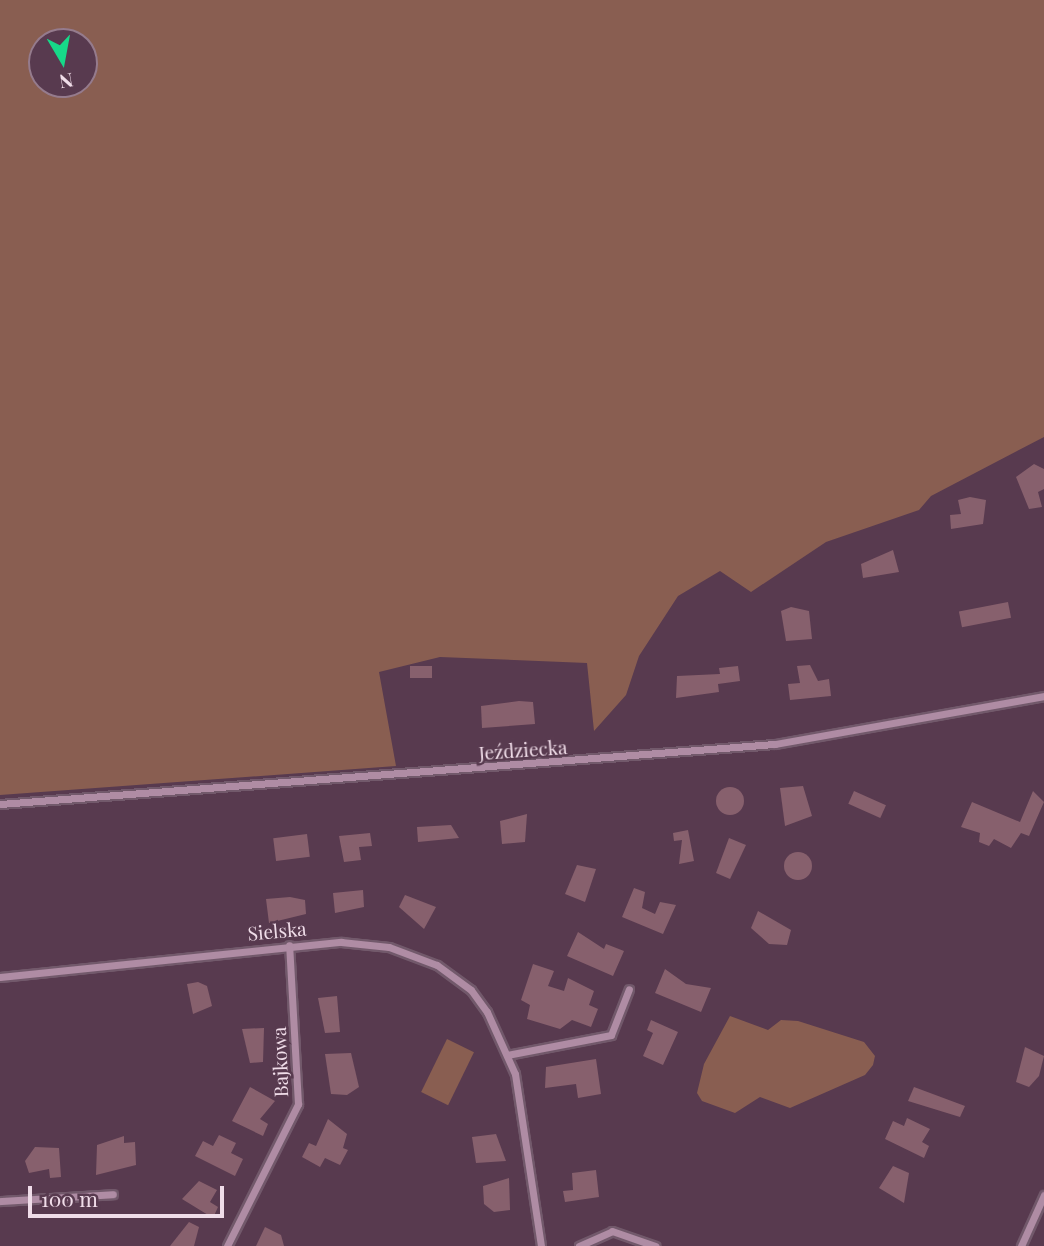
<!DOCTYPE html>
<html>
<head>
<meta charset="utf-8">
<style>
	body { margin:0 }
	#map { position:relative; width:1044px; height:1246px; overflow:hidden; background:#583a4f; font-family:"Playfair Display",serif }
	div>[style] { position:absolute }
	.green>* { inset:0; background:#895e51; transform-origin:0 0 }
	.building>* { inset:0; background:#87606d; transform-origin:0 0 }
	.round { border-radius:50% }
	.roads { filter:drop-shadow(2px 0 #72596b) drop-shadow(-2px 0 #72596b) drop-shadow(0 2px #72596b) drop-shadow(0 -2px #72596b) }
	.minor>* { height:7px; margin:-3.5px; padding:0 3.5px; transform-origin:3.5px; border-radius:3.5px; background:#af8ca4 }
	span { translate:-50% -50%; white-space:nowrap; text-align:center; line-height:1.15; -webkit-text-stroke:5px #583a4f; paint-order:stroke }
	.street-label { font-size:19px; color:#f0dde9 }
	.north { position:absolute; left:28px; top:28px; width:70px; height:70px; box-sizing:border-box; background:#583a4f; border:2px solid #957b8d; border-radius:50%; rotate:170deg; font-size:19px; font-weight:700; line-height:28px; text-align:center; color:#f0dde9 }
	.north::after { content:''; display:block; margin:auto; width:24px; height:32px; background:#17d989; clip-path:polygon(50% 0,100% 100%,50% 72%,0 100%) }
	.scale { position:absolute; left:28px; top:1186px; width:196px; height:32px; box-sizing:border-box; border:4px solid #f0dde9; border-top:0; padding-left:9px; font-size:21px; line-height:24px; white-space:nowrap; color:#f0dde9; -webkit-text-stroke:5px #583a4f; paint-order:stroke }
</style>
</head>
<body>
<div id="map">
	<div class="green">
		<div style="clip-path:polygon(evenodd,0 0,1044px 0,1044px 437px,931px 496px,919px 510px,826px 542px,751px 592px,720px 571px,678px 596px,639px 656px,626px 695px,594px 731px,587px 663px,440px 657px,379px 672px,396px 766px,0 795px,0 0,42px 42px,84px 42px,84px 84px,42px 84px,42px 42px)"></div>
		<div style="clip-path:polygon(730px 1016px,768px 1030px,781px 1020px,798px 1021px,864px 1042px,875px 1056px,873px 1065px,865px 1075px,790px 1108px,760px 1097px,735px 1113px,702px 1101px,697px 1093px,704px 1064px)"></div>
		<div style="left:447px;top:1039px;width:30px;height:59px;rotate:26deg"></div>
	</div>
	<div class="building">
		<div style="clip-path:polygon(1034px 464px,1044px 469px,1044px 489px,1038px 492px,1042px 507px,1029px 509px,1016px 477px)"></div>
		<div style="clip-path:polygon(970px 497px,986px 500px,983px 524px,951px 529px,950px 515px,961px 514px,958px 500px)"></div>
		<div style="clip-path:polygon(893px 550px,899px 572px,863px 578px,861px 564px)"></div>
		<div style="left:1008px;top:602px;width:16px;height:50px;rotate:79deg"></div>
		<div style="clip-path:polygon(791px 607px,809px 611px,812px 639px,786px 641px,781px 611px)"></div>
		<div style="clip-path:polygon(810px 665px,818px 681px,829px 679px,831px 696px,790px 700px,788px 684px,800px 683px,797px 666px)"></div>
		<div style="left:410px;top:666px;width:22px;height:12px"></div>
		<div style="clip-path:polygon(738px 666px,740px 681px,718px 684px,719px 692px,676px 698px,677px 676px,720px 674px,719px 668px)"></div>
		<div style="clip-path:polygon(519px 701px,533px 702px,535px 724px,482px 728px,481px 706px)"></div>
		<div style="clip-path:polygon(803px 786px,812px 816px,785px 826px,780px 788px)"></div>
		<div class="round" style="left:716px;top:787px;width:28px;height:28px"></div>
		<div style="left:854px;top:791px;width:35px;height:14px;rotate:24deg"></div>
		<div style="clip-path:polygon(1033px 791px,1044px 802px,1029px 836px,1021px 833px,1011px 848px,994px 839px,989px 846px,979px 842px,980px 833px,961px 827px,972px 802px,1020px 822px)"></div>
		<div style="clip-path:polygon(527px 814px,525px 842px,502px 844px,500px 821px)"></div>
		<div style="clip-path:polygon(417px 827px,451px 825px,459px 838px,418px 842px)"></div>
		<div style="clip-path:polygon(688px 830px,694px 861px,679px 864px,682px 840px,674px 841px,673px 833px)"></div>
		<div style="clip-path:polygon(370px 833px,372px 846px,359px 847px,361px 860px,344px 862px,339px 836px)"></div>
		<div style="left:307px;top:834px;width:23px;height:34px;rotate:83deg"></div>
		<div style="clip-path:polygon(729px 838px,746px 845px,730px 879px,716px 873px)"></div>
		<div class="round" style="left:784px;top:852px;width:28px;height:28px"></div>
		<div style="clip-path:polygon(577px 865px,596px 869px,585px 902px,565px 894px)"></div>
		<div style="clip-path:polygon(634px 888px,645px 892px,642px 908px,655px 914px,660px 902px,676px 905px,663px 934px,622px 917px)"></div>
		<div style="clip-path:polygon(363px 890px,364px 907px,335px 913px,333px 893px)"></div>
		<div style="clip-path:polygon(405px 895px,436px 907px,424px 929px,399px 907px)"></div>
		<div style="clip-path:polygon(290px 897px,305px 900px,306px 914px,269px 923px,266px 899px)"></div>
		<div style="clip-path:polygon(758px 911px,791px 930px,787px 945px,769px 944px,751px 928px)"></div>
		<div style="clip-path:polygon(578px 932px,604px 949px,606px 944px,624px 951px,613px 976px,567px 956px)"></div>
		<div style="clip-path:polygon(533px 964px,554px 971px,548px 986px,564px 991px,568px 978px,594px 991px,589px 1005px,598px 1009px,591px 1027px,572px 1020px,560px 1029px,527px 1019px,530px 1005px,521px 1000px)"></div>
		<div style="clip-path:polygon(665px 969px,686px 984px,711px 988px,701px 1012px,655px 993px)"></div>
		<div style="clip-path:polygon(198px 982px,207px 986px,212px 1006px,193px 1014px,187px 984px)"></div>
		<div style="clip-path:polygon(337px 996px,340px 1032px,325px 1033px,318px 998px)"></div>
		<div style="clip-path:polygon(651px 1020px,678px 1032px,663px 1065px,643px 1056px,653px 1033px,647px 1030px)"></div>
		<div style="clip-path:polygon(264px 1028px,263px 1062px,250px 1063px,242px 1029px)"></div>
		<div style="clip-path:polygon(1025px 1047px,1044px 1056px,1039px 1076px,1029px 1087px,1016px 1082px)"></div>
		<div style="clip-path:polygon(351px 1053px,359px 1087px,347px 1095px,331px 1094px,325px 1054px)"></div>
		<div style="clip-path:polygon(596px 1059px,601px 1094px,578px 1098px,576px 1084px,545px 1088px,546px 1067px)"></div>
		<div style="clip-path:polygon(250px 1087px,275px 1101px,260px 1119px,268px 1124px,263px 1136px,232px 1121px)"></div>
		<div style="clip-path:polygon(914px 1087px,965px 1106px,960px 1117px,908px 1101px)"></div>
		<div style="clip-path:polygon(907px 1118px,930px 1129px,922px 1142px,929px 1146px,924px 1158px,885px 1139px,893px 1121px,904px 1126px)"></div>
		<div style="clip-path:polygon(328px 1119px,347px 1134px,343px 1148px,348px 1150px,340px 1165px,325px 1158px,320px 1167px,302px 1157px,309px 1143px,316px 1146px)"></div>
		<div style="clip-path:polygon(496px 1134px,506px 1161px,476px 1163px,472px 1137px)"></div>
		<div style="clip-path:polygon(219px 1135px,236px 1143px,231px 1153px,243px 1159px,235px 1176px,195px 1156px,203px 1141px,213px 1146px)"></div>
		<div style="clip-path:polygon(124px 1136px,124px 1143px,135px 1142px,136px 1165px,96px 1175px,97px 1145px)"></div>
		<div style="clip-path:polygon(35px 1147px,59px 1148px,61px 1177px,50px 1178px,49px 1169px,29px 1173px,25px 1161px)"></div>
		<div style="clip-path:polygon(893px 1166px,909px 1173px,904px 1203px,879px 1188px)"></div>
		<div style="clip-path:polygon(596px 1170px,599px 1197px,565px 1202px,563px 1191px,573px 1190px,572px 1173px)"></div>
		<div style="clip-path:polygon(509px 1178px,510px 1210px,494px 1212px,484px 1204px,483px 1186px)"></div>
		<div style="clip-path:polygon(199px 1181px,217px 1190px,210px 1202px,218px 1207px,213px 1218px,182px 1199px)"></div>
		<div style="clip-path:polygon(189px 1222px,199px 1227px,194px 1246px,170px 1246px)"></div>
		<div style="clip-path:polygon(265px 1227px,281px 1235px,284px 1246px,256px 1246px)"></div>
	</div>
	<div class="roads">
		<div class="minor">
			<div style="left:0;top:804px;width:777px;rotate:-4.43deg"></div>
			<div style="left:775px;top:744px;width:273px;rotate:-10.1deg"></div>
			<div style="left:0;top:977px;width:343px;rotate:-5.9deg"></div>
			<div style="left:341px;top:942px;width:48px;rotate:5.9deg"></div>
			<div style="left:389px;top:947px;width:51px;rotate:20.6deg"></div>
			<div style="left:437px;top:965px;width:42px;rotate:36.3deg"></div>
			<div style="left:471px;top:990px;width:27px;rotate:54deg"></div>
			<div style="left:487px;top:1012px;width:68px;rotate:65.7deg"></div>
			<div style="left:515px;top:1074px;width:174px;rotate:81.4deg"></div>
			<div style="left:507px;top:1055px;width:106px;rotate:-10.9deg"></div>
			<div style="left:611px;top:1035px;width:49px;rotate:-68.6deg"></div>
			<div style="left:0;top:1201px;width:113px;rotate:-3.5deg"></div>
			<div style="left:227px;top:1246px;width:159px;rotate:-63.4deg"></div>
			<div style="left:298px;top:1104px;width:159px;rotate:-93.2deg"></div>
			<div style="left:579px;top:1246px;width:36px;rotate:-24deg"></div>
			<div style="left:612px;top:1231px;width:46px;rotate:19.2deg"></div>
			<div style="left:1021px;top:1246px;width:56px;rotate:-65.7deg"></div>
		</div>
	</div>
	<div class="street-label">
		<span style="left:523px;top:750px;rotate:-4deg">Jeździecka</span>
		<span style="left:277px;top:931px;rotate:-5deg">Sielska</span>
		<span style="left:280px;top:1062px;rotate:-92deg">Bajkowa</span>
	</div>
	<div class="north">N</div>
	<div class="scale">100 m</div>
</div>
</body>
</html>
